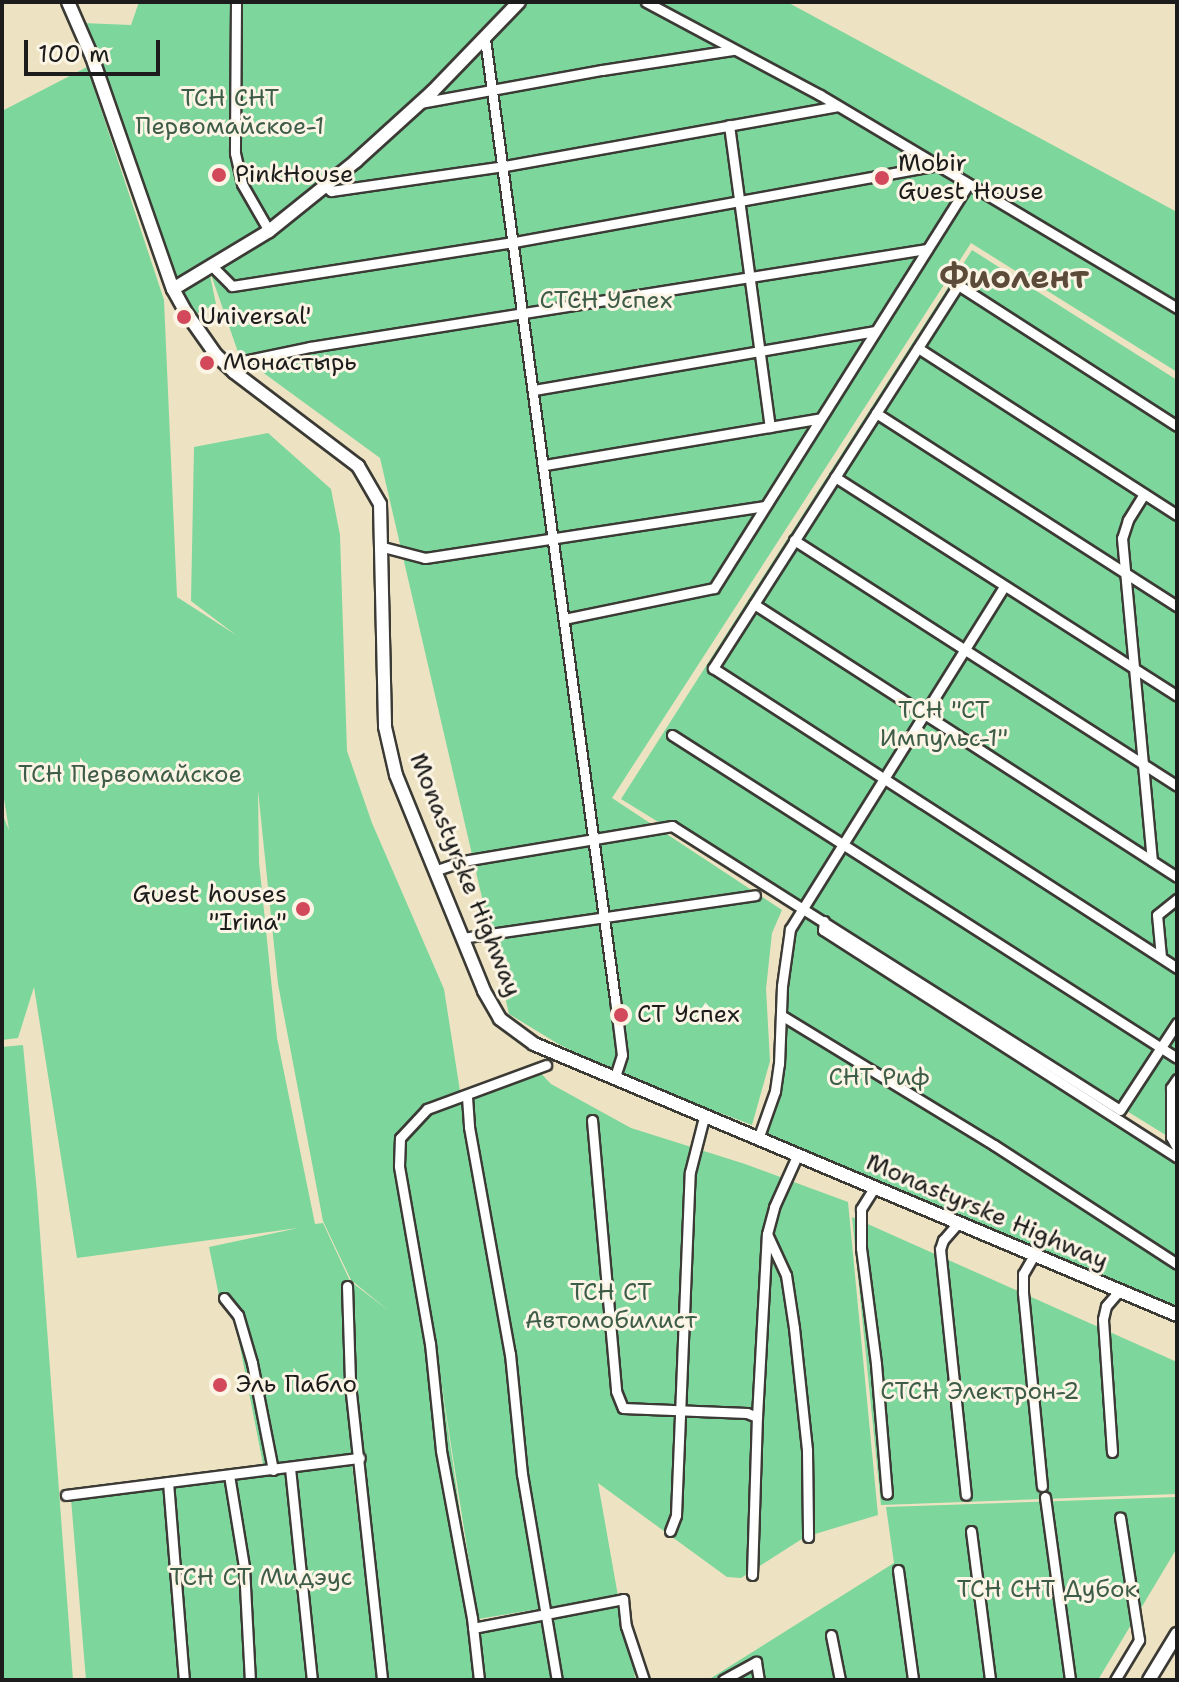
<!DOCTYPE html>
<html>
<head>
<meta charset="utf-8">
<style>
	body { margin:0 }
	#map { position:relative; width:1179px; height:1682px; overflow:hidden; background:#ede3c2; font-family:"Shantell Sans",sans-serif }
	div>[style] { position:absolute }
	.green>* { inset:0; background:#7dd69c }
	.roads { filter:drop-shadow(2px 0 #3b3a35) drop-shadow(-2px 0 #3b3a35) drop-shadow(0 2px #3b3a35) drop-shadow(0 -2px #3b3a35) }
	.street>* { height:9px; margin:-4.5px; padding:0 4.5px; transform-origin:4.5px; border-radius:4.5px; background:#fff }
	.secondary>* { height:12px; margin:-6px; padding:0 6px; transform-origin:6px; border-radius:6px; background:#fff }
	.dots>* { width:22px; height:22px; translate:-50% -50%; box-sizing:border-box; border:4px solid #fcf5e5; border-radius:50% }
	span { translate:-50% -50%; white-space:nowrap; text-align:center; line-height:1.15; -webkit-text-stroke:6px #fcf5e5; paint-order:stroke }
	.park-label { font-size:24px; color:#3e5d49 }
	.poi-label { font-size:24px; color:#1c1c1c }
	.left { translate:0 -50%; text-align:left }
	.right { translate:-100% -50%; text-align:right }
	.street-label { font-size:24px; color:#1c1c1c }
	.district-label { font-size:32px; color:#5c4b39; font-weight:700 }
	.frame { position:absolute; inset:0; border:4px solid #1c1c1c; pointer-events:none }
	.scale { position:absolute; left:24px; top:40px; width:136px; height:36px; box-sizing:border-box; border:4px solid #1c1c1c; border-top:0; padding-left:10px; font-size:24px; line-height:28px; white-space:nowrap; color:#1c1c1c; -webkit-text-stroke:6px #fcf5e5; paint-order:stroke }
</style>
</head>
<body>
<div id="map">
	<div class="green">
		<div style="clip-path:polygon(139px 2px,515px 2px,484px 38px,295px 206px,403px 115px,489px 35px,518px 2px,787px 2px,1177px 212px,1177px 372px,971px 243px,612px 798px,782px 910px,772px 933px,766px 989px,770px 1061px,752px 1125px,643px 1084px,560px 1045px,509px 1014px,380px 458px,239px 355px,208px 266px,216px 304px,196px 314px,178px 293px,82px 23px,131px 25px)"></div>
		<div style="clip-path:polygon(evenodd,87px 67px,164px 300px,177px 597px,236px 635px,191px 601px,194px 447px,268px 433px,331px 489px,340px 535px,347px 751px,372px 823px,444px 989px,460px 1091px,535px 1067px,551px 1084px,631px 1128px,745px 1164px,848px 1202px,878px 1515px,805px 1537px,741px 1578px,727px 1577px,598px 1483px,618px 1596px,478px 1619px,436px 1348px,476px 1621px,628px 1599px,635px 1680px,379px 1680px,354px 1454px,263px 1464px,234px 1316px,220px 1301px,209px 1247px,298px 1228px,77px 1258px,34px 987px,18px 1038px,2px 1040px,2px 813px,9px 830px,2px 786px,2px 111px,87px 67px,258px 790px,278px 984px,323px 1221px,351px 1280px,389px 1311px,350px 1281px,323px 1223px,315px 1224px,277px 1038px,259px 862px,258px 790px)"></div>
		<div style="clip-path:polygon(972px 250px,1177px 380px,1177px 1142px,811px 916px,1177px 1153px,1177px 1306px,764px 1138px,780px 1034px,788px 933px,801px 910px,621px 799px)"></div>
		<div style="clip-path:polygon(23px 1045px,37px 1193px,73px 1680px,2px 1680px,2px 1047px)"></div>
		<div style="clip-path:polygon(852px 1217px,1177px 1362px,1177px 1494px,881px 1505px)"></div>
		<div style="clip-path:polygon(352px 1464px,377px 1680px,86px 1680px,71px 1499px)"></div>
		<div style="clip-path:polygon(1177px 1497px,1177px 1548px,1098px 1680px,708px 1680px,894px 1563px,886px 1507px)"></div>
	</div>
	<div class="roads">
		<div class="street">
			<div style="left:236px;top:2px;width:151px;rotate:90.4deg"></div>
			<div style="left:235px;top:153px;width:32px;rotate:77deg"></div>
			<div style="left:242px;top:184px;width:54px;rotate:60.1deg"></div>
			<div style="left:646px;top:2px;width:197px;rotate:28.1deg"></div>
			<div style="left:820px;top:95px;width:416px;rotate:30.8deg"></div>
			<div style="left:485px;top:39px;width:969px;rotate:82.29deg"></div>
			<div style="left:615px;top:999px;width:56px;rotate:82.9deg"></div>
			<div style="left:622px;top:1055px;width:25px;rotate:108deg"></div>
			<div style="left:420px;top:103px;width:185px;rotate:-10.3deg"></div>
			<div style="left:602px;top:70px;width:132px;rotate:-8.7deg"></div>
			<div style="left:729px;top:125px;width:305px;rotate:82.3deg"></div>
			<div style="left:325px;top:186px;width:8px;rotate:40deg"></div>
			<div style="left:331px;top:191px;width:176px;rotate:-8.2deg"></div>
			<div style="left:505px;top:166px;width:337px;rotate:-10.2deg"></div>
			<div style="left:213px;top:267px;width:27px;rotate:45deg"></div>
			<div style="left:232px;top:286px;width:285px;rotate:-8.9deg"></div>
			<div style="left:514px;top:242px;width:429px;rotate:-10.3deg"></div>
			<div style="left:918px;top:348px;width:308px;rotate:32.8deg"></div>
			<div style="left:234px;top:372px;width:18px;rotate:-41deg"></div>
			<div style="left:248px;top:360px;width:63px;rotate:-11.8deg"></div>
			<div style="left:310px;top:347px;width:625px;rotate:-9.03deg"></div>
			<div style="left:534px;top:390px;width:345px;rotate:-9.8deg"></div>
			<div style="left:876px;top:413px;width:358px;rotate:32.7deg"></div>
			<div style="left:1177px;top:426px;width:260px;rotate:-147.2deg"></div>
			<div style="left:958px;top:285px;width:455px;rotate:122.6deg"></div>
			<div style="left:713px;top:668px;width:553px;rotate:32.88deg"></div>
			<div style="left:545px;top:465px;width:277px;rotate:-9.6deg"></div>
			<div style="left:835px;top:477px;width:406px;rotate:32.6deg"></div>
			<div style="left:1144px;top:494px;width:31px;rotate:122deg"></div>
			<div style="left:1128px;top:520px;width:19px;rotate:108deg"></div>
			<div style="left:1122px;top:538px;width:324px;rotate:84.7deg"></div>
			<div style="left:794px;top:540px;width:455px;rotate:32.7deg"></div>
			<div style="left:383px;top:547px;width:43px;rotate:14.7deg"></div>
			<div style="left:425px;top:558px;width:344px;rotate:-8.7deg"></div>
			<div style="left:754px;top:604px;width:503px;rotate:32.84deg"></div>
			<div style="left:564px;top:619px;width:153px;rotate:-11.7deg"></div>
			<div style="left:714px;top:588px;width:477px;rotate:-57.8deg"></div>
			<div style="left:672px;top:735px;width:599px;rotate:32.6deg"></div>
			<div style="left:434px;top:871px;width:31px;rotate:-19deg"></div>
			<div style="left:463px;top:861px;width:212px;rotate:-9.5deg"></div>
			<div style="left:672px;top:826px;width:530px;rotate:32.37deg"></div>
			<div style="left:1120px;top:1110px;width:104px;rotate:-56.8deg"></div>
			<div style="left:824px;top:921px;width:9px;rotate:96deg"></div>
			<div style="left:823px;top:930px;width:421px;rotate:32.7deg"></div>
			<div style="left:462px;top:938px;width:296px;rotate:-8.3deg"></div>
			<div style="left:1161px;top:957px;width:42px;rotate:-95.4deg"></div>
			<div style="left:1157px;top:915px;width:26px;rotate:-39deg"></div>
			<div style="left:781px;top:1015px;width:250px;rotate:31.4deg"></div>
			<div style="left:994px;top:1145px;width:218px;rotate:33deg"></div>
			<div style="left:1177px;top:1079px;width:11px;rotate:124deg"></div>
			<div style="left:1171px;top:1088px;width:49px;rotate:90deg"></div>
			<div style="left:1171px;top:1137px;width:13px;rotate:61deg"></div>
			<div style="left:467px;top:1097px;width:30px;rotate:86deg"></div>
			<div style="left:469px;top:1127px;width:231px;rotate:79.8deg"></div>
			<div style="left:510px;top:1354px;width:121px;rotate:84.3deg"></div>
			<div style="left:522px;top:1474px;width:209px;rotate:80.4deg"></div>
			<div style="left:592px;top:1120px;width:272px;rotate:84.9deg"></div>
			<div style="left:616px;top:1391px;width:18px;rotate:68deg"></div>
			<div style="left:623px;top:1408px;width:124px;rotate:2.3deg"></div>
			<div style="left:747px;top:1413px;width:11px;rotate:22deg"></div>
			<div style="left:757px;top:1417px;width:183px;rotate:-86.9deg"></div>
			<div style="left:767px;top:1234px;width:28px;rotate:-75deg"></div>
			<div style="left:774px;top:1207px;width:56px;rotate:-65.7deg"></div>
			<div style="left:758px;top:1139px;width:51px;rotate:-70.5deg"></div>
			<div style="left:775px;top:1091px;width:27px;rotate:-82deg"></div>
			<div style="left:779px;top:1064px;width:78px;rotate:-87.8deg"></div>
			<div style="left:782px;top:986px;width:58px;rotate:-82deg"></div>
			<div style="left:790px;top:929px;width:404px;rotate:-58deg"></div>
			<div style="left:874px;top:1188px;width:25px;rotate:122deg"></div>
			<div style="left:861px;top:1209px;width:39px;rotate:90deg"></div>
			<div style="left:861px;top:1248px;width:117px;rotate:82.6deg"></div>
			<div style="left:876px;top:1364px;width:130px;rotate:85.2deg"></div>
			<div style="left:958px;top:1223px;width:23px;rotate:131deg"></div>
			<div style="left:943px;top:1240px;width:9px;rotate:108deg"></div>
			<div style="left:940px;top:1249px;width:247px;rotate:84deg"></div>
			<div style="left:767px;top:1234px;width:45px;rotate:65.1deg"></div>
			<div style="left:786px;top:1275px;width:54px;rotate:81.4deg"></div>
			<div style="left:794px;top:1328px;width:123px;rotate:83.9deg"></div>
			<div style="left:807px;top:1450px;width:87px;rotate:89.3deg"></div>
			<div style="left:1034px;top:1255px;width:22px;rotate:120deg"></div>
			<div style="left:1023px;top:1274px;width:19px;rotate:90deg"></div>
			<div style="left:1023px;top:1293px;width:194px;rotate:84.4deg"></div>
			<div style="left:347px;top:1286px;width:98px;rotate:88.2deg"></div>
			<div style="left:350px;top:1384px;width:298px;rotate:83.8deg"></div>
			<div style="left:224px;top:1298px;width:22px;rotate:51deg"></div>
			<div style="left:238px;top:1315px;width:50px;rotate:73.7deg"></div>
			<div style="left:252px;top:1363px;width:109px;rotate:78.9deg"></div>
			<div style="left:1112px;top:1452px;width:133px;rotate:-93.9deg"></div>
			<div style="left:1103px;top:1319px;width:13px;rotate:-77deg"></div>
			<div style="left:1106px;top:1306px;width:18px;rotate:-49deg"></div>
			<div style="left:290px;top:1468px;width:213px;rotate:84.1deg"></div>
			<div style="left:229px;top:1475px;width:93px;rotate:80.7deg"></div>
			<div style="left:244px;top:1567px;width:113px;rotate:87deg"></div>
			<div style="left:168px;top:1482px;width:199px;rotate:85.4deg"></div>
			<div style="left:66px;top:1495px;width:296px;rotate:-7.2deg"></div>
			<div style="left:1045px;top:1497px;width:185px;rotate:82.2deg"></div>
			<div style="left:670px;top:1531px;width:17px;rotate:-69deg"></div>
			<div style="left:676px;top:1515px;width:343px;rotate:-87.7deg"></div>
			<div style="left:690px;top:1172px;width:57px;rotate:-75.7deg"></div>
			<div style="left:971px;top:1531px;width:150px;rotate:82.7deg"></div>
			<div style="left:898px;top:1570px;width:111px;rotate:82.2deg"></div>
			<div style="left:752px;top:1575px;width:158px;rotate:-88.2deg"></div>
			<div style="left:473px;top:1628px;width:153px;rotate:-10.9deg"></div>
			<div style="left:623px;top:1599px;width:27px;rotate:84deg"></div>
			<div style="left:626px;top:1626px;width:57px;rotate:71.6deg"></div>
			<div style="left:831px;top:1635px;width:46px;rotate:78.7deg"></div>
			<div style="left:479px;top:1680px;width:62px;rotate:-96.4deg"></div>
			<div style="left:472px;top:1618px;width:171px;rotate:-100.5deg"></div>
			<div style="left:441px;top:1450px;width:107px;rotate:-95.9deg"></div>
			<div style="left:430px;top:1344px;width:181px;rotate:-99.9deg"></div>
			<div style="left:399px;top:1166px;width:28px;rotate:-88deg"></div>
			<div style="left:400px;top:1138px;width:40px;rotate:-47deg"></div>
			<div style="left:427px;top:1109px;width:127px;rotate:-20.3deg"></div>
			<div style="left:723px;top:1680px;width:38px;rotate:-29deg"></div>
			<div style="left:756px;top:1662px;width:18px;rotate:81deg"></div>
			<div style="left:1115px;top:1680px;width:47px;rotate:-59deg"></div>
			<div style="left:1139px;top:1640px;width:124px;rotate:-98.8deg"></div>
		</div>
		<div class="secondary">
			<div style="left:68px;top:2px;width:60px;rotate:66.4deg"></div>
			<div style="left:92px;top:57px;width:246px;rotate:70.8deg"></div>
			<div style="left:173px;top:289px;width:25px;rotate:61deg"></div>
			<div style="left:185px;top:311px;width:54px;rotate:54.8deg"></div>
			<div style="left:216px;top:355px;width:25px;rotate:43deg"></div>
			<div style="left:234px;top:372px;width:156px;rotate:37.2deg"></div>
			<div style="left:358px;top:466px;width:44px;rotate:59.9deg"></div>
			<div style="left:380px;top:504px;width:223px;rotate:88.7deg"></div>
			<div style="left:385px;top:727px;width:49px;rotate:77.1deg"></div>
			<div style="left:396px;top:775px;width:233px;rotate:67.8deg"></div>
			<div style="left:484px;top:991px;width:32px;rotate:60deg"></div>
			<div style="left:500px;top:1019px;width:42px;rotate:36.3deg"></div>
			<div style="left:534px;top:1044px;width:698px;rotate:22.85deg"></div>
			<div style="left:173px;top:289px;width:112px;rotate:-31.1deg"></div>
			<div style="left:269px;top:231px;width:112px;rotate:-38.8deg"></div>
			<div style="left:356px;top:161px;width:103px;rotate:-42.2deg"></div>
			<div style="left:432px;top:92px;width:125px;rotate:-46deg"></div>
			<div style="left:1149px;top:1680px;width:54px;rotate:-58.7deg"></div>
		</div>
	</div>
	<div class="dots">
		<div style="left:219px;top:175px;background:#d1495b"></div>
		<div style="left:882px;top:178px;background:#d1495b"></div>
		<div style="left:184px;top:317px;background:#d1495b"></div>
		<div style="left:207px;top:363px;background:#d1495b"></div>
		<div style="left:303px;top:909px;background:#d1495b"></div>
		<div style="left:621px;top:1015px;background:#d1495b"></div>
		<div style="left:220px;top:1385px;background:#d1495b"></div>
	</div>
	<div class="park-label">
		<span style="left:230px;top:113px">ТСН СНТ<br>Первомайское-1</span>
		<span style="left:606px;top:301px">СТСН Успех</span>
		<span style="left:944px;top:725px">ТСН "СТ<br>Импульс-1"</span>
		<span style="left:130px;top:775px">ТСН Первомайское</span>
		<span style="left:879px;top:1078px">СНТ Риф</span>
		<span style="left:611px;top:1307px">ТСН СТ<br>Автомобилист</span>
		<span style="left:980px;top:1392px">СТСН Электрон-2</span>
		<span style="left:261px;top:1578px">ТСН СТ Мидэус</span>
		<span style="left:1047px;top:1590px">ТСН СНТ Дубок</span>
	</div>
	<div class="poi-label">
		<span class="left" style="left:898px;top:178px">Mobir<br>Guest House</span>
		<span class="left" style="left:235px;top:175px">PinkHouse</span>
		<span class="left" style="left:200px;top:317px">Universal'</span>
		<span class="left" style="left:223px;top:363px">Монастырь</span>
		<span class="right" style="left:287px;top:909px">Guest houses<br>"Irina"</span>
		<span class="left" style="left:637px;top:1015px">СТ Успех</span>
		<span class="left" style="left:236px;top:1385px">Эль Пабло</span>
	</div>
	<div class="street-label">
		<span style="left:465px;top:875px;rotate:68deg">Monastyrske Highway</span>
		<span style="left:987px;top:1212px;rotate:23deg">Monastyrske Highway</span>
	</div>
	<div class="district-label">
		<span style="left:1014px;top:277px">Фиолент</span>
	</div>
	<div class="frame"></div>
	<div class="scale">100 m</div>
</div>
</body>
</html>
